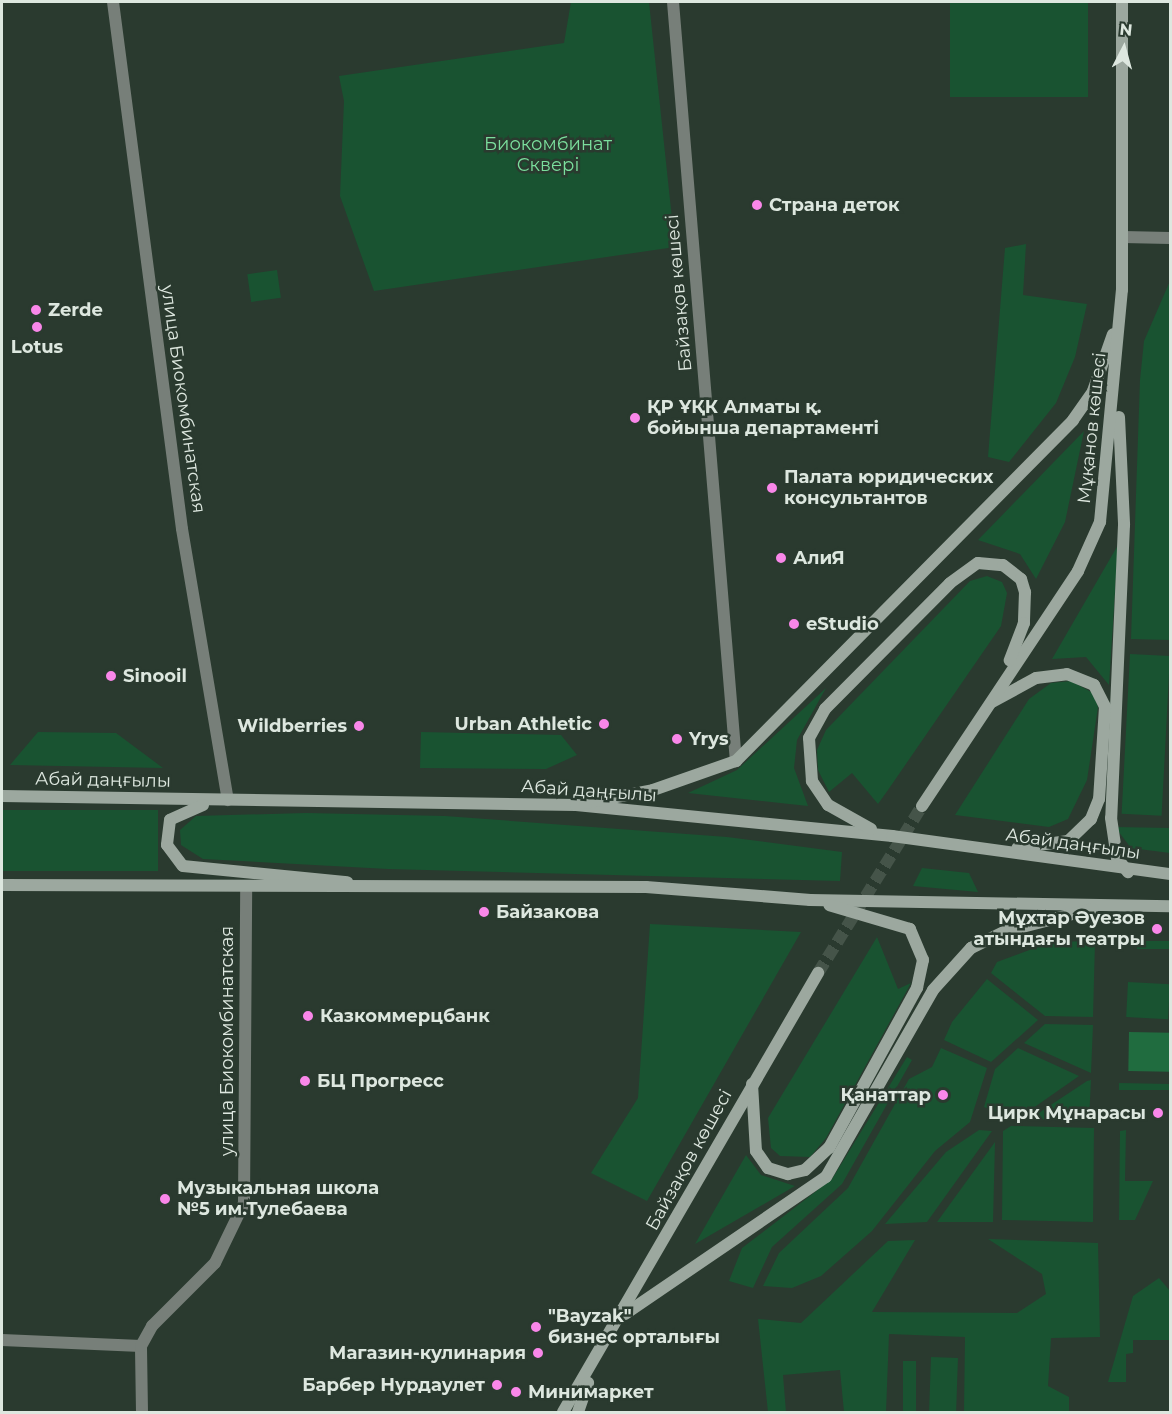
<!DOCTYPE html>
<html>
<head>
<meta charset="utf-8">
<style>
	body { margin:0 }
	#map { position:relative; width:1172px; height:1414px; overflow:hidden; background:#2a3a2f; font-family:Montserrat,sans-serif }
	div>[style] { position:absolute }
	.green>* { inset:0; background:#195331; transform-origin:0 0 }
	.water>* { inset:0; background:#206c3f; transform-origin:0 0 }
	.secondary-tunnel>* { height:12px; margin-top:-6px; transform-origin:0; background:repeating-linear-gradient(90deg,#455449 0 12px,transparent 0 18px) }
	.minor>* { height:12px; margin:-6px; padding:0 6px; transform-origin:6px; border-radius:6px; background:#777f79 }
	.tertiary>* { height:12px; margin:-6px; padding:0 6px; transform-origin:6px; border-radius:6px; background:#777f79 }
	.secondary>* { height:12px; margin:-6px; padding:0 6px; transform-origin:6px; border-radius:6px; background:#9ca89f }
	.dots>* { width:16px; height:16px; translate:-50% -50%; box-sizing:border-box; border:3px solid #2a3a2f; border-radius:50% }
	span { translate:-50% -50%; white-space:nowrap; text-align:center; line-height:1.15; -webkit-text-stroke:5px #2a3a2f; paint-order:stroke }
	.park-label { font-size:18px; color:#7bdf9d }
	.poi-label { font-size:18px; color:#dde7df; font-weight:700 }
	.left { translate:0 -50%; text-align:left }
	.right { translate:-100% -50%; text-align:right }
	.street-label { font-size:18px; color:#dde7df }
	.frame { position:absolute; inset:0; border:3px solid #dde7df; pointer-events:none }
	.north { position:absolute; left:1094px; top:18px; width:60px; height:60px; -webkit-text-stroke:4px #2a3a2f; paint-order:stroke; rotate:6deg; font-size:16px; font-weight:700; line-height:24px; text-align:center; color:#dde7df }
	.north::after { content:''; display:block; margin:auto; width:21px; height:27px; background:#dde7df; clip-path:polygon(50% 0,100% 100%,50% 72%,0 100%) }
</style>
</head>
<body>
<div id="map">
	<div class="green">
		<div style="clip-path:polygon(571px 2px,649px 2px,675px 247px,374px 291px,340px 196px,344px 101px,339px 76px,564px 43px)"></div>
		<div style="left:950px;top:2px;width:138px;height:95px"></div>
		<div style="clip-path:polygon(1026px 244px,1023px 295px,1087px 304px,1075px 357px,1056px 403px,1009px 462px,988px 457px,1005px 248px)"></div>
		<div style="left:277px;top:270px;width:28px;height:30px;rotate:82deg"></div>
		<div style="clip-path:polygon(1170px 281px,1170px 640px,1131px 639px,1140px 380px,1144px 341px)"></div>
		<div style="clip-path:polygon(1084px 431px,1065px 522px,1036px 579px,1020px 554px,978px 540px)"></div>
		<div style="clip-path:polygon(1118px 545px,1109px 685px,1086px 657px,1052px 659px)"></div>
		<div style="clip-path:polygon(987px 576px,1002px 582px,1007px 593px,1001px 626px,888px 790px,878px 804px,852px 773px,829px 792px,818px 770px,817px 750px,826px 730px,970px 581px)"></div>
		<div style="left:1130px;top:654px;width:40px;height:160px;rotate:3deg"></div>
		<div style="clip-path:polygon(1071px 681px,1093px 693px,1098px 707px,1087px 780px,1068px 819px,1049px 827px,955px 815px,1029px 699px,1051px 683px)"></div>
		<div style="clip-path:polygon(826px 688px,797px 740px,794px 768px,808px 806px,688px 793px,737px 770px)"></div>
		<div style="clip-path:polygon(38px 732px,116px 733px,163px 768px,10px 765px)"></div>
		<div style="clip-path:polygon(421px 732px,561px 735px,577px 755px,546px 769px,420px 768px)"></div>
		<div style="left:2px;top:810px;width:156px;height:61px"></div>
		<div style="clip-path:polygon(306px 813px,445px 816px,727px 837px,842px 852px,840px 881px,388px 869px,203px 859px,181px 845px,180px 830px,196px 816px)"></div>
		<div style="clip-path:polygon(1115px 827px,1170px 828px,1170px 853px,1131px 848px)"></div>
		<div style="clip-path:polygon(922px 868px,969px 873px,978px 892px,913px 886px)"></div>
		<div style="clip-path:polygon(650px 924px,801px 932px,647px 1201px,591px 1173px,638px 1098px)"></div>
		<div style="clip-path:polygon(877px 937px,898px 989px,911px 983px,826px 1138px,810px 1157px,780px 1156px,771px 1148px,768px 1118px)"></div>
		<div style="clip-path:polygon(1095px 941px,1093px 1017px,1045px 1016px,991px 973px,997px 962px,1051px 942px)"></div>
		<div style="left:1137px;top:941px;width:33px;height:8px"></div>
		<div style="clip-path:polygon(987px 979px,1038px 1020px,991px 1062px,944px 1040px,952px 1022px)"></div>
		<div style="left:1128px;top:982px;width:42px;height:35px;rotate:3deg"></div>
		<div style="clip-path:polygon(1045px 1024px,1093px 1025px,1091px 1073px,1024px 1043px)"></div>
		<div style="clip-path:polygon(941px 1048px,987px 1068px,970px 1122px,935px 1151px,872px 1231px,821px 1276px,792px 1288px,763px 1286px,779px 1253px,848px 1188px,909px 1079px,932px 1067px)"></div>
		<div style="clip-path:polygon(1018px 1048px,1079px 1076px,1016px 1120px,984px 1107px,995px 1069px)"></div>
		<div style="clip-path:polygon(907px 1057px,912px 1060px,842px 1184px,772px 1247px,753px 1288px,729px 1281px,742px 1248px,832px 1179px)"></div>
		<div style="clip-path:polygon(1091px 1080px,1089px 1119px,1028px 1120px,1087px 1081px)"></div>
		<div style="clip-path:polygon(1119px 1083px,1170px 1084px,1170px 1090px,1119px 1090px)"></div>
		<div style="clip-path:polygon(1011px 1126px,1094px 1128px,1093px 1222px,1002px 1220px,1003px 1131px)"></div>
		<div style="clip-path:polygon(979px 1130px,992px 1131px,927px 1222px,885px 1224px,946px 1152px)"></div>
		<div style="clip-path:polygon(1126px 1130px,1125px 1181px,1153px 1181px,1135px 1220px,1119px 1220px,1120px 1131px)"></div>
		<div style="clip-path:polygon(995px 1142px,993px 1222px,937px 1222px)"></div>
		<div style="clip-path:polygon(746px 1155px,761px 1175px,795px 1186px,695px 1244px)"></div>
		<div style="clip-path:polygon(988px 1239px,1098px 1243px,1100px 1337px,1051px 1338px,1048px 1386px,1069px 1397px,1069px 1412px,964px 1412px,965px 1337px,889px 1334px,886px 1412px,844px 1412px,840px 1370px,783px 1375px,786px 1412px,768px 1412px,758px 1319px,801px 1323px,888px 1241px,915px 1240px,872px 1312px,1017px 1313px,1046px 1294px,1042px 1274px)"></div>
		<div style="clip-path:polygon(1159px 1278px,1170px 1291px,1170px 1340px,1133px 1340px,1133px 1353px,1126px 1354px,1126px 1382px,1108px 1382px,1133px 1296px)"></div>
		<div style="left:931px;top:1357px;width:27px;height:55px;rotate:2deg"></div>
		<div style="left:903px;top:1361px;width:13px;height:51px"></div>
	</div>
	<div class="water">
		<div style="left:1129px;top:1032px;width:41px;height:39px;rotate:1deg"></div>
	</div>
	<div class="secondary-tunnel">
		<div style="left:818px;top:973px;width:197px;rotate:-58.1deg"></div>
	</div>
	<div class="minor">
		<div style="left:113px;top:2px;width:531px;rotate:82.54deg"></div>
		<div style="left:182px;top:529px;width:275px;rotate:80.4deg"></div>
		<div style="left:2px;top:1340px;width:139px;rotate:2.5deg"></div>
		<div style="left:142px;top:1412px;width:66px;rotate:-90.9deg"></div>
		<div style="left:141px;top:1346px;width:23px;rotate:-61deg"></div>
		<div style="left:152px;top:1326px;width:89px;rotate:-45deg"></div>
		<div style="left:215px;top:1263px;width:67px;rotate:-64.2deg"></div>
		<div style="left:244px;top:1203px;width:316px;rotate:-89.6deg"></div>
	</div>
	<div class="tertiary">
		<div style="left:673px;top:2px;width:762px;rotate:85.26deg"></div>
		<div style="left:1123px;top:237px;width:47px;rotate:1.2deg"></div>
	</div>
	<div class="secondary">
		<div style="left:1119px;top:417px;width:108px;rotate:87.3deg"></div>
		<div style="left:1124px;top:525px;width:293px;rotate:92.5deg"></div>
		<div style="left:1111px;top:818px;width:40px;rotate:81.5deg"></div>
		<div style="left:1117px;top:858px;width:18px;rotate:52deg"></div>
		<div style="left:992px;top:702px;width:50px;rotate:-28.6deg"></div>
		<div style="left:1036px;top:678px;width:31px;rotate:-7deg"></div>
		<div style="left:1067px;top:674px;width:29px;rotate:22deg"></div>
		<div style="left:1094px;top:685px;width:25px;rotate:63deg"></div>
		<div style="left:1105px;top:707px;width:92px;rotate:93.7deg"></div>
		<div style="left:1099px;top:799px;width:22px;rotate:112deg"></div>
		<div style="left:1091px;top:819px;width:32px;rotate:136deg"></div>
		<div style="left:1068px;top:841px;width:51px;rotate:172.2deg"></div>
		<div style="left:2px;top:796px;width:574px;rotate:0.9deg"></div>
		<div style="left:576px;top:805px;width:318px;rotate:5.6deg"></div>
		<div style="left:892px;top:836px;width:281px;rotate:7.8deg"></div>
		<div style="left:585px;top:803px;width:69px;rotate:-10.8deg"></div>
		<div style="left:653px;top:790px;width:88px;rotate:-19.3deg"></div>
		<div style="left:736px;top:761px;width:479px;rotate:-45.3deg"></div>
		<div style="left:1073px;top:420px;width:35px;rotate:-55deg"></div>
		<div style="left:1093px;top:391px;width:60px;rotate:-70.7deg"></div>
		<div style="left:203px;top:805px;width:36px;rotate:156deg"></div>
		<div style="left:170px;top:820px;width:25px;rotate:97deg"></div>
		<div style="left:167px;top:845px;width:26px;rotate:53deg"></div>
		<div style="left:183px;top:866px;width:165px;rotate:5.6deg"></div>
		<div style="left:922px;top:806px;width:282px;rotate:-56.4deg"></div>
		<div style="left:1078px;top:571px;width:54px;rotate:-65.8deg"></div>
		<div style="left:1100px;top:522px;width:233px;rotate:-84.6deg"></div>
		<div style="left:1122px;top:290px;width:288px;rotate:-90deg"></div>
		<div style="left:871px;top:829px;width:49px;rotate:-150.8deg"></div>
		<div style="left:828px;top:805px;width:29px;rotate:-124deg"></div>
		<div style="left:812px;top:781px;width:43px;rotate:-94deg"></div>
		<div style="left:809px;top:738px;width:33px;rotate:-61deg"></div>
		<div style="left:825px;top:709px;width:177px;rotate:-45.2deg"></div>
		<div style="left:950px;top:583px;width:34px;rotate:-36deg"></div>
		<div style="left:978px;top:563px;width:25px;rotate:5deg"></div>
		<div style="left:1003px;top:565px;width:23px;rotate:38deg"></div>
		<div style="left:1021px;top:579px;width:14px;rotate:73deg"></div>
		<div style="left:1025px;top:592px;width:31px;rotate:92deg"></div>
		<div style="left:1024px;top:623px;width:40px;rotate:111deg"></div>
		<div style="left:2px;top:885px;width:644px;rotate:0.18deg"></div>
		<div style="left:646px;top:887px;width:165px;rotate:4.5deg"></div>
		<div style="left:810px;top:900px;width:360px;rotate:1deg"></div>
		<div style="left:752px;top:1084px;width:67px;rotate:86.6deg"></div>
		<div style="left:756px;top:1151px;width:21px;rotate:55deg"></div>
		<div style="left:768px;top:1168px;width:21px;rotate:17deg"></div>
		<div style="left:788px;top:1174px;width:17px;rotate:-13deg"></div>
		<div style="left:805px;top:1170px;width:33px;rotate:-43deg"></div>
		<div style="left:829px;top:1148px;width:183px;rotate:-61.2deg"></div>
		<div style="left:917px;top:988px;width:29px;rotate:-78deg"></div>
		<div style="left:923px;top:960px;width:34px;rotate:-113deg"></div>
		<div style="left:910px;top:929px;width:84px;rotate:-163.5deg"></div>
		<div style="left:625px;top:1314px;width:243px;rotate:-34.3deg"></div>
		<div style="left:826px;top:1177px;width:215px;rotate:-60.2deg"></div>
		<div style="left:933px;top:990px;width:57px;rotate:-47.9deg"></div>
		<div style="left:971px;top:948px;width:39px;rotate:-26deg"></div>
		<div style="left:1006px;top:931px;width:89px;rotate:-14.3deg"></div>
		<div style="left:563px;top:1412px;width:508px;rotate:-59.85deg"></div>
		<div style="left:578px;top:1412px;width:31px;rotate:-71deg"></div>
	</div>
	<div class="dots">
		<div style="left:757px;top:205px;background:#f987e9"></div>
		<div style="left:36px;top:310px;background:#f987e9"></div>
		<div style="left:37px;top:327px;background:#f987e9"></div>
		<div style="left:635px;top:418px;background:#f987e9"></div>
		<div style="left:772px;top:488px;background:#f987e9"></div>
		<div style="left:781px;top:558px;background:#f987e9"></div>
		<div style="left:794px;top:624px;background:#f987e9"></div>
		<div style="left:111px;top:676px;background:#f987e9"></div>
		<div style="left:604px;top:724px;background:#f987e9"></div>
		<div style="left:359px;top:726px;background:#f987e9"></div>
		<div style="left:677px;top:739px;background:#f987e9"></div>
		<div style="left:484px;top:912px;background:#f987e9"></div>
		<div style="left:1157px;top:929px;background:#f987e9"></div>
		<div style="left:308px;top:1016px;background:#f987e9"></div>
		<div style="left:305px;top:1081px;background:#f987e9"></div>
		<div style="left:943px;top:1095px;background:#f987e9"></div>
		<div style="left:1158px;top:1113px;background:#f987e9"></div>
		<div style="left:165px;top:1199px;background:#f987e9"></div>
		<div style="left:536px;top:1327px;background:#f987e9"></div>
		<div style="left:538px;top:1353px;background:#f987e9"></div>
		<div style="left:497px;top:1385px;background:#f987e9"></div>
		<div style="left:516px;top:1392px;background:#f987e9"></div>
	</div>
	<div class="park-label">
		<span style="left:548px;top:155px">Биокомбинат<br>Сквері</span>
	</div>
	<div class="poi-label">
		<span class="left" style="left:769px;top:205px">Страна деток</span>
		<span class="left" style="left:48px;top:310px">Zerde</span>
		<span style="left:37px;top:347px">Lotus</span>
		<span class="left" style="left:647px;top:418px">ҚР ҰҚК Алматы қ.<br>бойынша департаменті</span>
		<span class="left" style="left:784px;top:488px">Палата юридических<br>консультантов</span>
		<span class="left" style="left:793px;top:558px">АлиЯ</span>
		<span class="left" style="left:806px;top:624px">eStudio</span>
		<span class="left" style="left:123px;top:676px">Sinooil</span>
		<span class="right" style="left:592px;top:724px">Urban Athletic</span>
		<span class="right" style="left:347px;top:726px">Wildberries</span>
		<span class="left" style="left:689px;top:739px">Yrys</span>
		<span class="left" style="left:496px;top:912px">Байзакова</span>
		<span class="right" style="left:1145px;top:929px">Мұхтар Әуезов<br>атындағы театры</span>
		<span class="left" style="left:320px;top:1016px">Казкоммерцбанк</span>
		<span class="left" style="left:317px;top:1081px">БЦ Прогресс</span>
		<span class="right" style="left:931px;top:1095px">Қанаттар</span>
		<span class="right" style="left:1146px;top:1113px">Цирк Мұнарасы</span>
		<span class="left" style="left:177px;top:1199px">Музыкальная школа<br>№5 им.Тулебаева</span>
		<span class="left" style="left:548px;top:1327px">"Bayzak"<br>бизнес орталығы</span>
		<span class="right" style="left:526px;top:1353px">Магазин-кулинария</span>
		<span class="right" style="left:485px;top:1385px">Барбер Нурдаулет</span>
		<span class="left" style="left:528px;top:1392px">Минимаркет</span>
	</div>
	<div class="street-label">
		<span style="left:679px;top:293px;rotate:-95deg">Байзақов көшесі</span>
		<span style="left:183px;top:399px;rotate:82deg">улица Биокомбинатская</span>
		<span style="left:1092px;top:428px;rotate:-84deg">Мұқанов көшесі</span>
		<span style="left:103px;top:780px;rotate:1deg">Абай даңғылы</span>
		<span style="left:589px;top:791px;rotate:4deg">Абай даңғылы</span>
		<span style="left:1073px;top:844px;rotate:8deg">Абай даңғылы</span>
		<span style="left:227px;top:1041px;rotate:-90deg">улица Биокомбинатская</span>
		<span style="left:689px;top:1160px;rotate:-61deg">Байзақов көшесі</span>
	</div>
	<div class="frame"></div>
	<div class="north">N</div>
</div>
</body>
</html>
